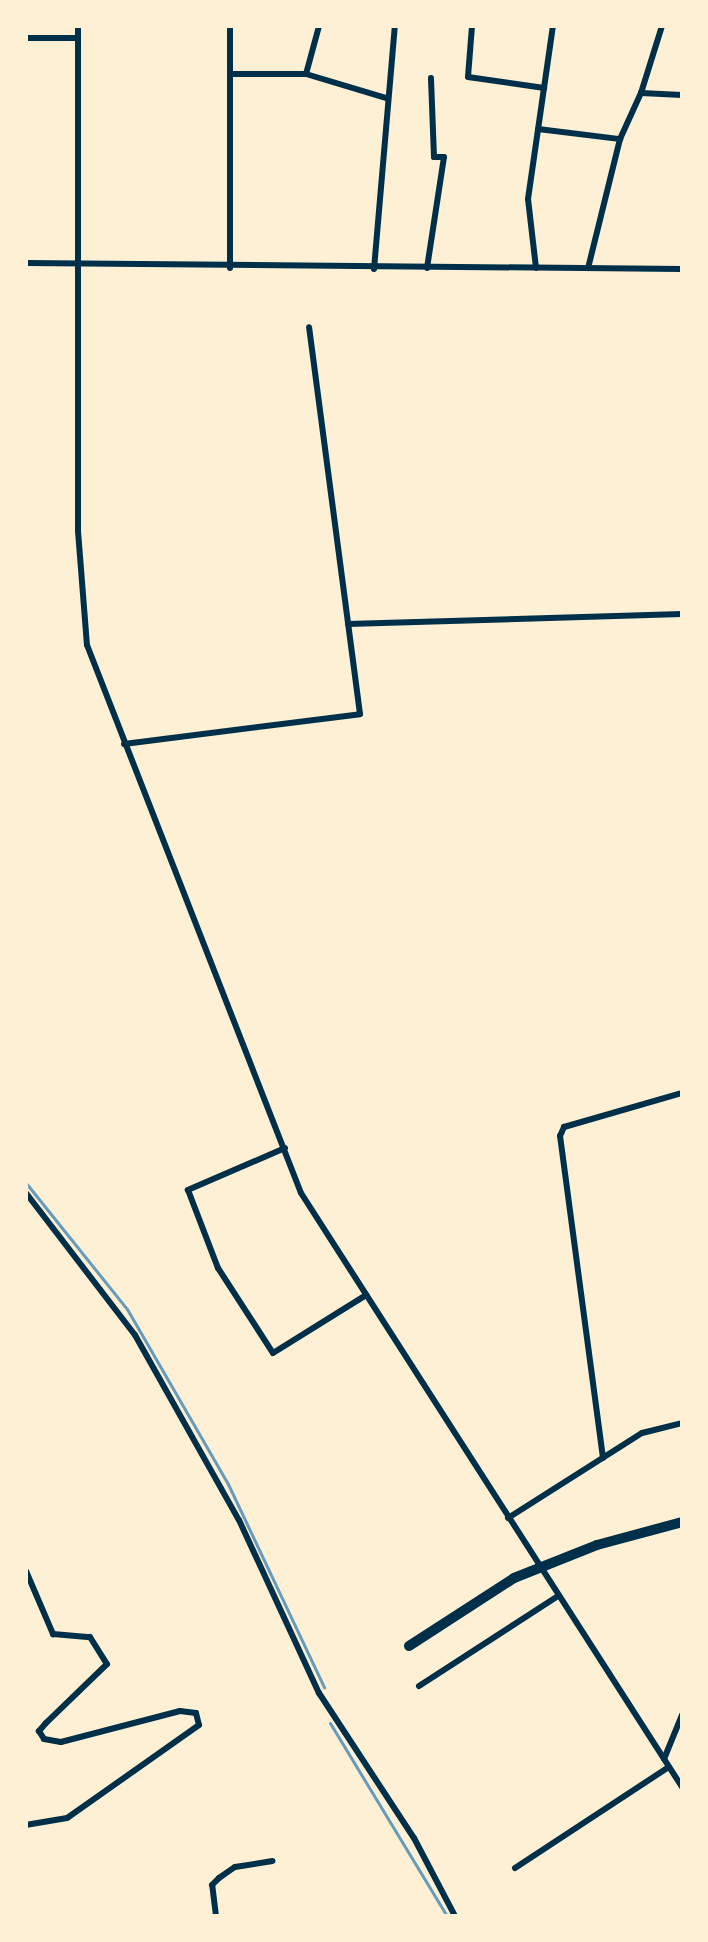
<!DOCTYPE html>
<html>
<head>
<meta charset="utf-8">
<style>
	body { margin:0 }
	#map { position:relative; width:708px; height:1942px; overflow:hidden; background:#fdf0d5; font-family:"PT Sans",sans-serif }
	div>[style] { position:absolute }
	.stream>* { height:3px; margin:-1.5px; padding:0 1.5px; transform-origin:1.5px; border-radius:1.5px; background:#669bbc }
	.minor>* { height:6px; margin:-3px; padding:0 3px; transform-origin:3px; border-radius:3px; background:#003049 }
	.primary>* { height:10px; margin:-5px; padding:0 5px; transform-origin:5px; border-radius:5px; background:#003049 }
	span { translate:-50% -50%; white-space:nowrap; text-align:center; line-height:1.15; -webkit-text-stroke:6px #fdf0d5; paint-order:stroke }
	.frame { position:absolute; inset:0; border:28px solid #fdf0d5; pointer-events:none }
</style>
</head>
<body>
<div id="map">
	<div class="stream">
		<div style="left:26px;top:1183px;width:161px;rotate:51.3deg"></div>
		<div style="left:127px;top:1309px;width:202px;rotate:60deg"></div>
		<div style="left:228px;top:1484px;width:225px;rotate:64.7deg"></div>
		<div style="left:330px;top:1723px;width:226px;rotate:58.8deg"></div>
	</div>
	<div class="minor">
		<div style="left:78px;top:26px;width:505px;rotate:90deg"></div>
		<div style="left:78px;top:531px;width:114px;rotate:85.5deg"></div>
		<div style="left:87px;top:645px;width:588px;rotate:68.67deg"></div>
		<div style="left:301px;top:1193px;width:706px;rotate:57.32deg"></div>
		<div style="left:472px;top:26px;width:51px;rotate:94.5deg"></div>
		<div style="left:468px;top:77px;width:77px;rotate:8.2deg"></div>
		<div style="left:26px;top:38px;width:51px"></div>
		<div style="left:230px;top:74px;width:76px"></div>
		<div style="left:306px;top:74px;width:84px;rotate:16.7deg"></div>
		<div style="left:306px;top:74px;width:50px;rotate:-74.8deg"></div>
		<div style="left:641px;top:93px;width:70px;rotate:-72.6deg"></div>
		<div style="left:538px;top:129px;width:83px;rotate:7deg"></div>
		<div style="left:620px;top:139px;width:133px;rotate:103.9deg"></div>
		<div style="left:620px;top:139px;width:51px;rotate:-65.5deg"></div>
		<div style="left:641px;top:93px;width:41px;rotate:2.8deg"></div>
		<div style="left:26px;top:263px;width:656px;rotate:0.52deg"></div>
		<div style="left:230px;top:268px;width:242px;rotate:-90deg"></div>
		<div style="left:427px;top:268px;width:112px;rotate:-81.3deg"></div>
		<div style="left:444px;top:157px;width:10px;rotate:180deg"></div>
		<div style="left:434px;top:157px;width:79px;rotate:-92.2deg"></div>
		<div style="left:536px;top:268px;width:69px;rotate:-96.6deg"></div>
		<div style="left:528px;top:199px;width:175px;rotate:-81.8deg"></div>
		<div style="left:374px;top:269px;width:244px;rotate:-85.1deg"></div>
		<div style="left:348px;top:624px;width:334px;rotate:-1.7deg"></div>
		<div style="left:124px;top:744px;width:238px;rotate:-7.2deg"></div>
		<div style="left:360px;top:714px;width:390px;rotate:-97.5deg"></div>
		<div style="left:285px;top:1148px;width:106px;rotate:156.6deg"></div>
		<div style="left:188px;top:1190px;width:84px;rotate:69deg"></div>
		<div style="left:218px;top:1268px;width:101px;rotate:57.1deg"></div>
		<div style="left:273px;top:1353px;width:110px;rotate:-31.9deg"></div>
		<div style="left:26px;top:1193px;width:179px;rotate:52.5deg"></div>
		<div style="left:135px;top:1335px;width:212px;rotate:60.7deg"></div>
		<div style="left:239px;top:1520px;width:191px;rotate:65.2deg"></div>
		<div style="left:319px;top:1693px;width:173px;rotate:56.8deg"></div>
		<div style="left:414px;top:1838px;width:88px;rotate:62.3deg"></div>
		<div style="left:603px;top:1458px;width:325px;rotate:-97.6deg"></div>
		<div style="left:560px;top:1136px;width:10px;rotate:-66deg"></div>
		<div style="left:564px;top:1127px;width:123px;rotate:-16.1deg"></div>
		<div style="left:508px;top:1518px;width:159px;rotate:-32.4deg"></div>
		<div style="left:642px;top:1433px;width:41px;rotate:-14deg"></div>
		<div style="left:26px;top:1571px;width:69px;rotate:66.8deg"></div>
		<div style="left:53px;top:1634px;width:37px;rotate:5deg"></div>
		<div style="left:90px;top:1637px;width:32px;rotate:58deg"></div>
		<div style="left:107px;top:1664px;width:85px;rotate:136deg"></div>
		<div style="left:46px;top:1723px;width:11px;rotate:131deg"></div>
		<div style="left:39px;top:1731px;width:9px;rotate:58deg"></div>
		<div style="left:44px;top:1739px;width:17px;rotate:10deg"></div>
		<div style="left:61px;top:1742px;width:123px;rotate:-14.6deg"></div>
		<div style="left:180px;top:1711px;width:16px;rotate:7deg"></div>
		<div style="left:196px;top:1713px;width:12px;rotate:76deg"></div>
		<div style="left:199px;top:1725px;width:161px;rotate:144.8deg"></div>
		<div style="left:67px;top:1818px;width:42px;rotate:170.3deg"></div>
		<div style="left:419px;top:1686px;width:166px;rotate:-32.9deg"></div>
		<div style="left:664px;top:1759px;width:48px;rotate:-67.8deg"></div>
		<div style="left:515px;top:1868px;width:184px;rotate:-33.3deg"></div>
		<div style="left:216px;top:1916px;width:31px;rotate:-97deg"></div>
		<div style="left:212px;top:1885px;width:10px;rotate:-45deg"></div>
		<div style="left:219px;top:1878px;width:19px;rotate:-35deg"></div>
		<div style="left:235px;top:1867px;width:38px;rotate:-9deg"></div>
	</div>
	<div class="primary">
		<div style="left:409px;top:1646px;width:125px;rotate:-32.9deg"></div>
		<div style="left:514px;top:1578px;width:89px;rotate:-21.7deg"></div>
		<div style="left:597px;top:1545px;width:88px;rotate:-15.1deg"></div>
	</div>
	<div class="frame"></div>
</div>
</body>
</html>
